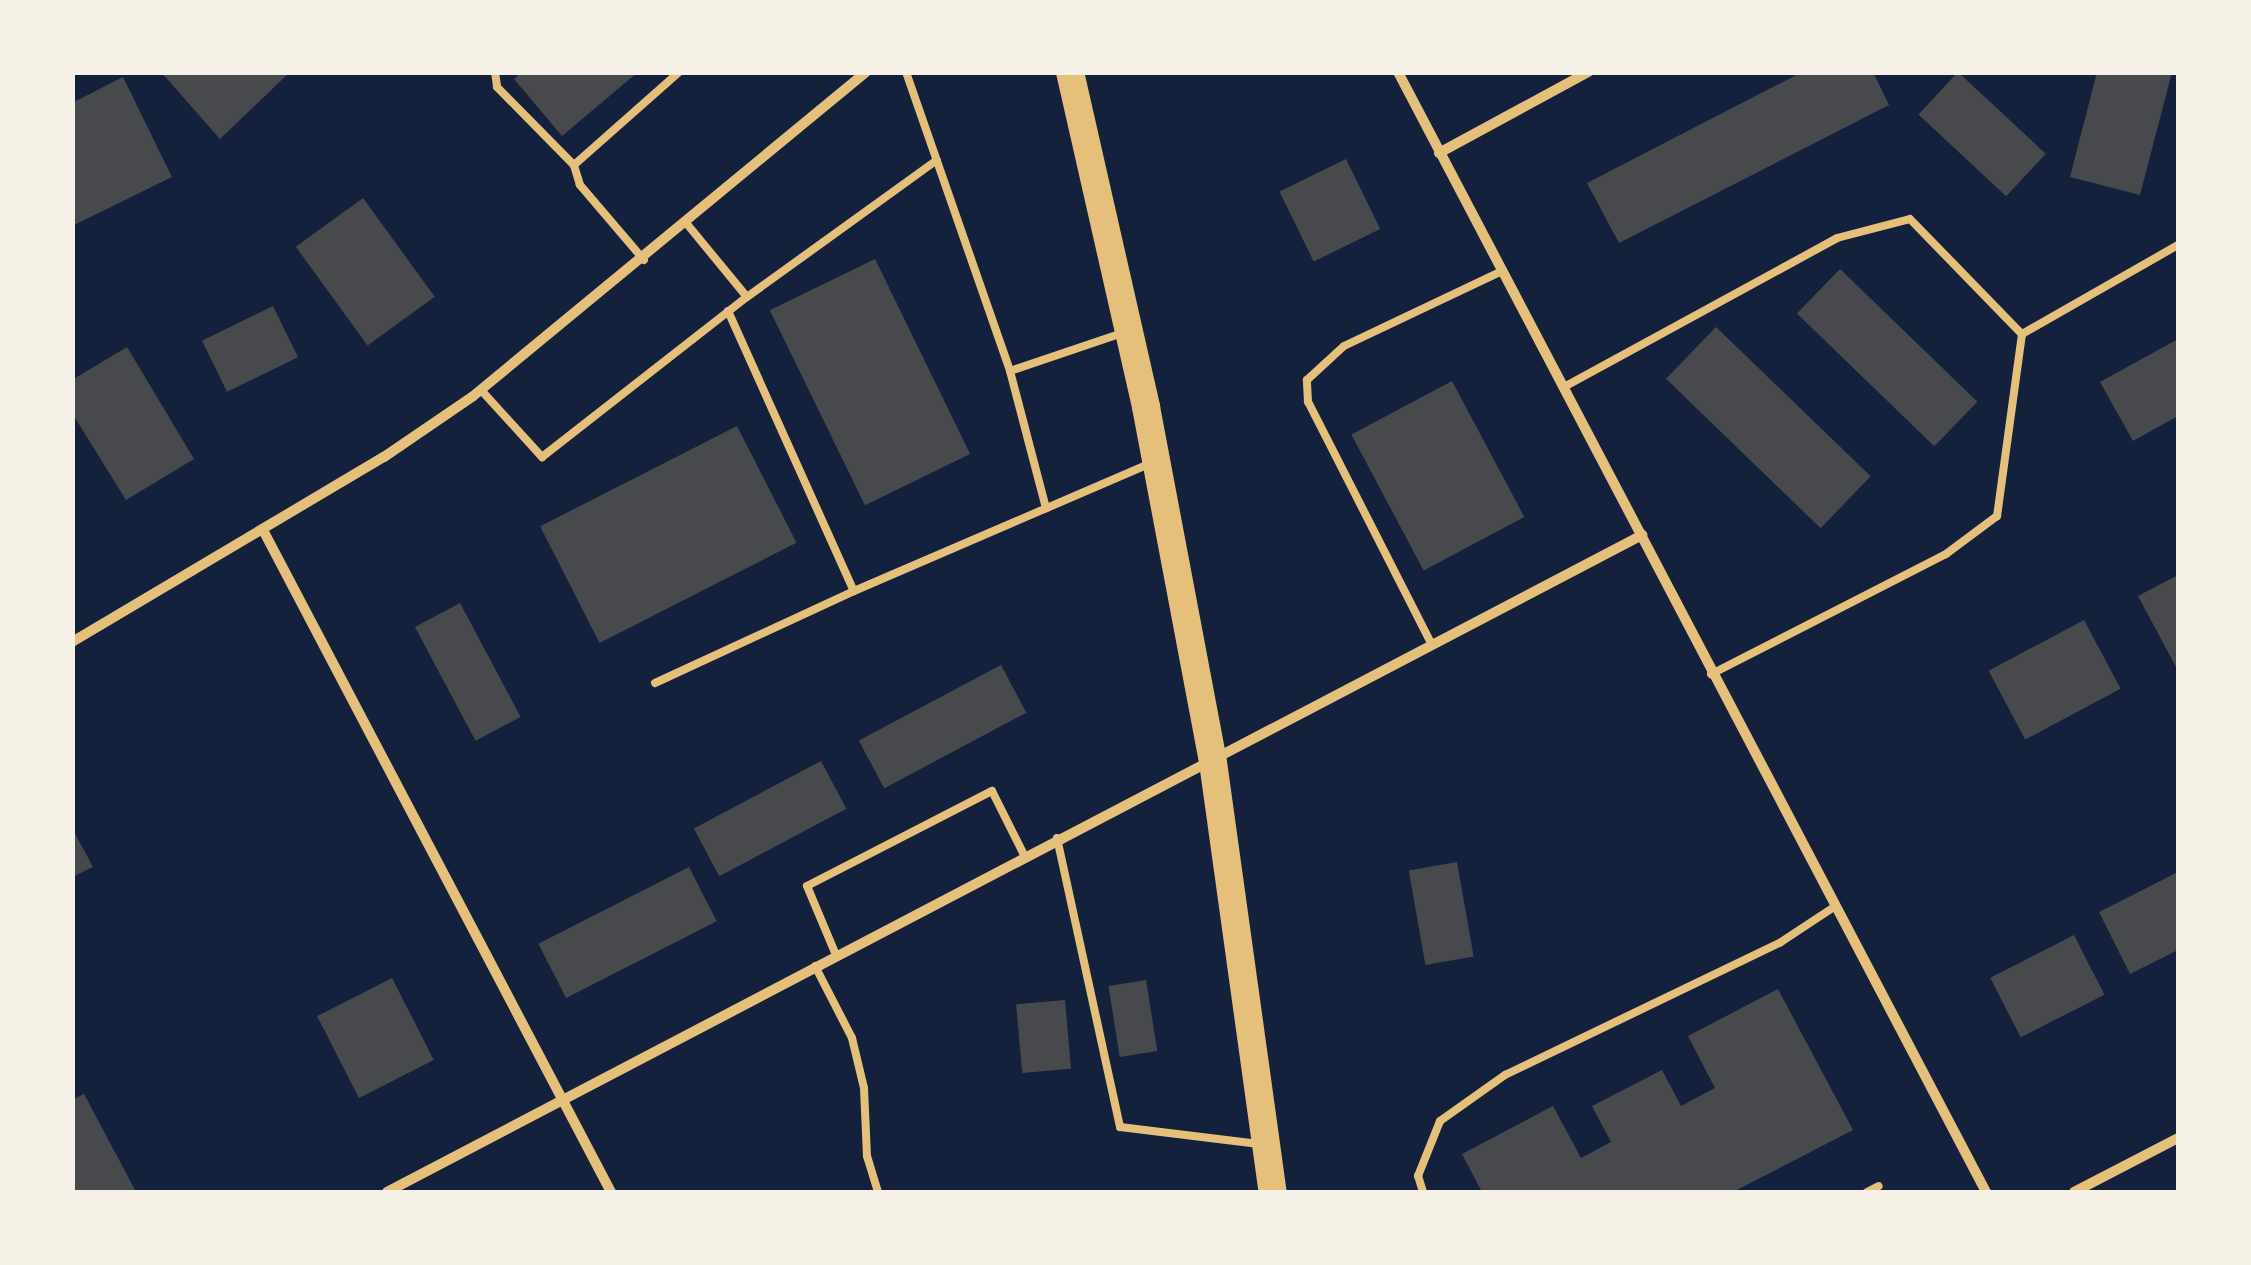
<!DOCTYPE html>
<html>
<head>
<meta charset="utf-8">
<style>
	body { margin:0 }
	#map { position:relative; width:2251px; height:1265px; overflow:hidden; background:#14213d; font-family:"Alegreya Sans",sans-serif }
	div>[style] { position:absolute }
	.building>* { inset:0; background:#48494c; transform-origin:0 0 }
	.service>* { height:8px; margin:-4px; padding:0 4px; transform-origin:4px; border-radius:4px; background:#e5c07b }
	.minor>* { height:10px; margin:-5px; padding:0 5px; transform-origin:5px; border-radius:5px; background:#e5c07b }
	.trunk>* { height:28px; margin:-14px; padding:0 14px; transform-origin:14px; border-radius:14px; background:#e5c07b }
	span { translate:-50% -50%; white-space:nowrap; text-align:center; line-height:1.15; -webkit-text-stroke:8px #f6f1e7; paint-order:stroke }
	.frame { position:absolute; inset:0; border:75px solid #f6f1e7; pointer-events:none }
</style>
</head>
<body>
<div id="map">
	<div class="building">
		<div style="clip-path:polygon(161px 72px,290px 72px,220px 139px)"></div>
		<div style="clip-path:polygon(522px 72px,638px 72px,562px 136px,514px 79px)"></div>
		<div style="clip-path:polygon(1802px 72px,1873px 72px,1889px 105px,1619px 243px,1587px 183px)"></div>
		<div style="left:1958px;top:72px;width:120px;height:58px;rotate:43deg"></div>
		<div style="clip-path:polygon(2097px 72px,2172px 72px,2140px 195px,2070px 177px)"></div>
		<div style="clip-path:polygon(123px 77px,172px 177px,72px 226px,72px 103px)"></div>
		<div style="left:1346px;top:159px;width:78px;height:74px;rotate:64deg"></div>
		<div style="left:363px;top:198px;width:122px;height:83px;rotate:54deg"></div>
		<div style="left:875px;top:259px;width:217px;height:117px;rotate:64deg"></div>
		<div style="left:1840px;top:269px;width:191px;height:62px;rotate:44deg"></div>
		<div style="left:273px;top:306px;width:57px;height:79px;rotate:64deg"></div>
		<div style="left:1716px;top:327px;width:215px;height:72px;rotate:44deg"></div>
		<div style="clip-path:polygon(2178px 339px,2178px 416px,2133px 441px,2100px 382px)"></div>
		<div style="clip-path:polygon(127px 347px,194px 459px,126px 500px,72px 413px,72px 380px)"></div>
		<div style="left:1452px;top:381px;width:154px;height:114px;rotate:62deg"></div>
		<div style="left:737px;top:426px;width:131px;height:221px;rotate:63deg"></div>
		<div style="clip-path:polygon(2178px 575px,2178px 665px,2176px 667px,2138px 596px)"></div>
		<div style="left:460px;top:603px;width:129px;height:51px;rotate:62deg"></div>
		<div style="left:2084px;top:620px;width:78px;height:108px;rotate:62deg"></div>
		<div style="left:1001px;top:665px;width:54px;height:161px;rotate:62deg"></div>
		<div style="left:821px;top:761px;width:54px;height:144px;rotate:62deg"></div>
		<div style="clip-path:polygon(72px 828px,93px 867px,72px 877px)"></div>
		<div style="left:1457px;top:862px;width:96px;height:49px;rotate:80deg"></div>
		<div style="left:689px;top:867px;width:61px;height:169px;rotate:63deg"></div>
		<div style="clip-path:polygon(2178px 872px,2178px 950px,2130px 974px,2099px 912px)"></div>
		<div style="left:2074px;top:935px;width:67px;height:94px;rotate:63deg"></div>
		<div style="left:392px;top:978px;width:92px;height:84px;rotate:63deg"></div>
		<div style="left:1146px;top:980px;width:72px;height:38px;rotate:81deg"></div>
		<div style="clip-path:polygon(1778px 989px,1853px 1130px,1733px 1192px,1482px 1192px,1462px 1154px,1553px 1106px,1581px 1158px,1611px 1142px,1592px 1106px,1662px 1070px,1681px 1106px,1715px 1088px,1688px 1036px)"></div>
		<div style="left:1065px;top:1000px;width:69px;height:49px;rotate:85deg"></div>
		<div style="clip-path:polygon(84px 1094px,135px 1190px,130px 1192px,72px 1192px,72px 1100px)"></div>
	</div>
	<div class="service">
		<div style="left:495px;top:72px;width:15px;rotate:82deg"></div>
		<div style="left:497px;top:87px;width:110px;rotate:45.4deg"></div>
		<div style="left:906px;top:72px;width:317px;rotate:70.8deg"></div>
		<div style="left:1010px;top:371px;width:121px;rotate:-18.7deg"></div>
		<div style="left:687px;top:224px;width:94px;rotate:50.6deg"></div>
		<div style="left:747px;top:297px;width:234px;rotate:-35.8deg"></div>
		<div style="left:644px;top:260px;width:99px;rotate:-130.5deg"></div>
		<div style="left:580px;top:185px;width:21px;rotate:-107deg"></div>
		<div style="left:574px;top:165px;width:140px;rotate:-41.5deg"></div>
		<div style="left:728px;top:311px;width:307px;rotate:65.8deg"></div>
		<div style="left:854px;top:591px;width:323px;rotate:-23.3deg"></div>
		<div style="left:2022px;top:334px;width:180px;rotate:-29.7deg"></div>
		<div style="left:1010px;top:371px;width:142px;rotate:75.3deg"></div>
		<div style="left:1564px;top:387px;width:311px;rotate:-28.6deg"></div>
		<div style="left:1837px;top:238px;width:75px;rotate:-14.6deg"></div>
		<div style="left:1910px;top:219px;width:161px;rotate:45.8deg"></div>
		<div style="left:2022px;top:334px;width:184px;rotate:97.8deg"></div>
		<div style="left:1997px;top:516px;width:64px;rotate:143.3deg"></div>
		<div style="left:1946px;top:554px;width:264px;rotate:152.9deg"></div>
		<div style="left:481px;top:390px;width:91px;rotate:47.7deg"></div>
		<div style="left:542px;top:457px;width:260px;rotate:-38deg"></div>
		<div style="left:1431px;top:643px;width:271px;rotate:-117deg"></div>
		<div style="left:1308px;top:402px;width:22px;rotate:-93deg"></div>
		<div style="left:1307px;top:380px;width:50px;rotate:-42.6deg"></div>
		<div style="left:1344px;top:346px;width:173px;rotate:-25.4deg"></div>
		<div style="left:655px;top:683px;width:219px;rotate:-24.8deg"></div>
		<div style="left:1057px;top:838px;width:296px;rotate:77.7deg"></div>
		<div style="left:1120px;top:1127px;width:140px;rotate:7deg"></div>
		<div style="left:836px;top:955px;width:75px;rotate:-112.8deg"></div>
		<div style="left:807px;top:886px;width:208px;rotate:-27.2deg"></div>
		<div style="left:992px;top:791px;width:72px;rotate:63.4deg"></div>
		<div style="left:815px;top:966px;width:81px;rotate:62.8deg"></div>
		<div style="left:852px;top:1038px;width:51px;rotate:76.5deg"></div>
		<div style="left:864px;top:1088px;width:68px;rotate:87.5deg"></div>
		<div style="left:867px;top:1156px;width:38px;rotate:73deg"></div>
		<div style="left:1423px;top:1192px;width:17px;rotate:-107deg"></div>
		<div style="left:1418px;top:1176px;width:59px;rotate:-68.2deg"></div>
		<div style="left:1440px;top:1121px;width:80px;rotate:-35.3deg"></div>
		<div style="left:1505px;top:1075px;width:306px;rotate:-25.7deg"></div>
		<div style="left:1781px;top:942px;width:64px;rotate:-33.4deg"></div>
		<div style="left:1867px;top:1192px;width:13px;rotate:-27deg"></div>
	</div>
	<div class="minor">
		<div style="left:1398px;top:72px;width:1265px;rotate:62.3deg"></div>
		<div style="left:1439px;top:153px;width:170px;rotate:-28.5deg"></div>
		<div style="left:263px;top:530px;width:748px;rotate:62.27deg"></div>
		<div style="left:72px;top:642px;width:363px;rotate:-30.7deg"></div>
		<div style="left:384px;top:457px;width:107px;rotate:-34.3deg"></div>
		<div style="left:472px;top:397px;width:511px;rotate:-39.52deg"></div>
		<div style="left:387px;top:1192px;width:1417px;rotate:-27.63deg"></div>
		<div style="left:2074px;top:1192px;width:117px;rotate:-27.4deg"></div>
	</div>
	<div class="trunk">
		<div style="left:1070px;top:72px;width:344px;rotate:77.2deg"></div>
		<div style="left:1146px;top:407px;width:354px;rotate:79.3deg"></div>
		<div style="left:1212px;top:755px;width:441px;rotate:82.1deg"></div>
	</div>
	<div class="frame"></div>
</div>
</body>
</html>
